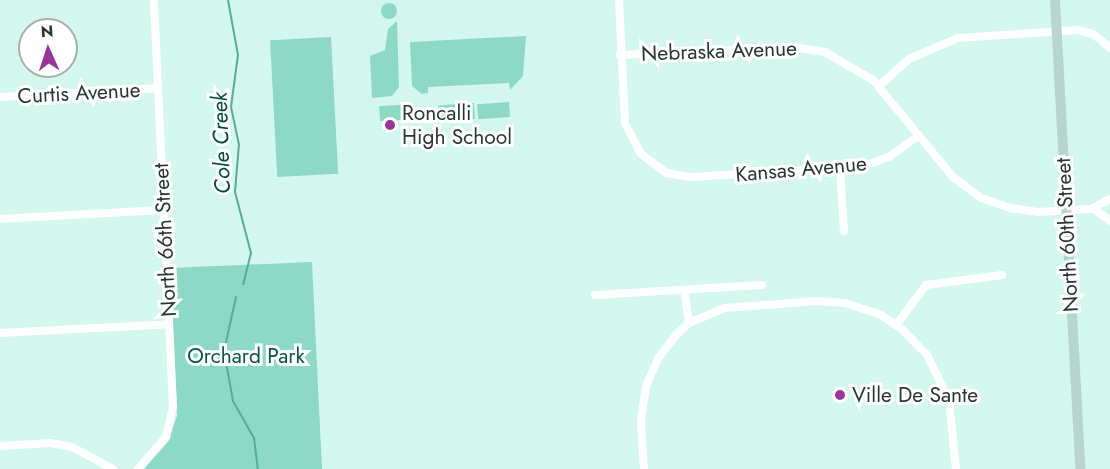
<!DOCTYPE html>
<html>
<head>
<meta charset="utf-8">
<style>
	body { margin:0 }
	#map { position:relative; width:1110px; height:469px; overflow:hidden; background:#d3f7ed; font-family:Jost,sans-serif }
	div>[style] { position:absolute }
	.green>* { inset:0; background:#8ed9c6; transform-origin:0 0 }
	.round { border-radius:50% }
	.stream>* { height:2px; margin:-1px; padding:0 1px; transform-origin:1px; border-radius:1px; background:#57ab98 }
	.street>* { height:8px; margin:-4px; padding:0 4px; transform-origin:4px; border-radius:4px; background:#fff }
	.secondary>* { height:10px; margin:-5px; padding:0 5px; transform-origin:5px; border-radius:5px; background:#b7d4cd }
	.dots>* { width:16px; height:16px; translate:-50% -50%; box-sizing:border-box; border:3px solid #fff; border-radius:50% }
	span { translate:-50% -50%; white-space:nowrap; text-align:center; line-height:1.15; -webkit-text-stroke:6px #fff; paint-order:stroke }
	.street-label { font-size:21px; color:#283632 }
	.poi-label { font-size:21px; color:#283632 }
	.left { translate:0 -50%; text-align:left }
	.park-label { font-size:21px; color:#095346 }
	.water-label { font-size:22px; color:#004d40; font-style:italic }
	.north { position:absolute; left:18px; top:18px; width:60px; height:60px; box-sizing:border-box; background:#fff; border:2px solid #a9afad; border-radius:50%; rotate:357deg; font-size:16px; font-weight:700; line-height:24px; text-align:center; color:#283632 }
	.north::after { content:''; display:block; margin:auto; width:21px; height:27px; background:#98359b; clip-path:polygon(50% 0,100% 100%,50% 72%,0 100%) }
</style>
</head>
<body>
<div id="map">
	<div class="green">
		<div class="round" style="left:381px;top:3px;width:16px;height:16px"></div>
		<div style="clip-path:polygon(397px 21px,399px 87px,392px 96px,372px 98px,370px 56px,385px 50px,388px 29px)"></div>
		<div style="clip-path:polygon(526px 36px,523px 76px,510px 90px,509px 83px,428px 87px,428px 93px,422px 94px,412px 86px,410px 42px)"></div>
		<div style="left:331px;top:37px;width:137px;height:61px;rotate:87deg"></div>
		<div style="left:509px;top:102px;width:15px;height:32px;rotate:86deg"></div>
		<div style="left:474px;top:103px;width:16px;height:36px;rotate:86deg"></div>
		<div style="left:412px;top:104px;width:15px;height:33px;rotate:86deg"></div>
		<div style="clip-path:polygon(312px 262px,322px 469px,144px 469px,168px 442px,177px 416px,170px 268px)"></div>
	</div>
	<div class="stream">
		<div style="left:228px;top:0;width:56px;rotate:79.7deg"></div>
		<div style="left:238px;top:55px;width:52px;rotate:97.7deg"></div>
		<div style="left:231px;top:107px;width:38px;rotate:78deg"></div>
		<div style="left:239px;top:144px;width:48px;rotate:94.8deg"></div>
		<div style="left:235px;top:192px;width:63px;rotate:75.3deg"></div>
		<div style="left:251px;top:253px;width:32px;rotate:104deg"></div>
		<div style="left:236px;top:297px;width:55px;rotate:102.5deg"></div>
		<div style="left:224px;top:351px;width:51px;rotate:79.8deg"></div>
		<div style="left:233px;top:401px;width:43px;rotate:60.4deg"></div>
		<div style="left:254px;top:438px;width:31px;rotate:83deg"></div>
	</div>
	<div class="street">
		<div style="left:619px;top:0;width:123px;rotate:87.2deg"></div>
		<div style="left:625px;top:123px;width:34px;rotate:63deg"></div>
		<div style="left:640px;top:153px;width:34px;rotate:37deg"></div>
		<div style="left:667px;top:173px;width:23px;rotate:10deg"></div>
		<div style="left:690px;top:177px;width:171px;rotate:-3.3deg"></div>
		<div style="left:861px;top:167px;width:30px;rotate:-20deg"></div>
		<div style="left:889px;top:157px;width:37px;rotate:-36deg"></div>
		<div style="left:620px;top:55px;width:171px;rotate:-2.7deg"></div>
		<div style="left:791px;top:47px;width:34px;rotate:8deg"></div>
		<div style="left:825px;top:52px;width:56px;rotate:30.3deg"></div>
		<div style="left:873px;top:80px;width:126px;rotate:50.5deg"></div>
		<div style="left:953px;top:177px;width:35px;rotate:37deg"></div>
		<div style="left:981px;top:198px;width:31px;rotate:19deg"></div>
		<div style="left:1010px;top:208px;width:28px;rotate:8deg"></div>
		<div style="left:1038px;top:212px;width:53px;rotate:-3.2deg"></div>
		<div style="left:1091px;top:209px;width:21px;rotate:-28deg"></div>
		<div style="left:879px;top:86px;width:40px;rotate:-42deg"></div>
		<div style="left:909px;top:59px;width:53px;rotate:-23.2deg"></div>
		<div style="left:958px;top:38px;width:119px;rotate:-3.8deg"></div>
		<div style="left:1077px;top:30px;width:16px;rotate:14deg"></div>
		<div style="left:1093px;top:34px;width:22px;rotate:39deg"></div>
		<div style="left:0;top:97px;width:158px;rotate:-3.3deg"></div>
		<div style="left:840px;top:169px;width:62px;rotate:86.3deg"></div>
		<div style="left:1093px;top:208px;width:21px;rotate:37deg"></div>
		<div style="left:0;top:219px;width:163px;rotate:-3.2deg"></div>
		<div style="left:684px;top:290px;width:33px;rotate:81deg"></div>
		<div style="left:595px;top:295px;width:167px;rotate:-3.4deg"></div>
		<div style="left:896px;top:325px;width:50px;rotate:-53.1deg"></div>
		<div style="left:926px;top:285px;width:77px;rotate:-7.5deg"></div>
		<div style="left:0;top:333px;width:169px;rotate:-3deg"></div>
		<div style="left:0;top:446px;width:50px;rotate:-3.4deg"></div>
		<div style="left:50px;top:443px;width:22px;rotate:10deg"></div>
		<div style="left:72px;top:447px;width:47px;rotate:28.2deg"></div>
		<div style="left:138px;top:469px;width:43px;rotate:-48.8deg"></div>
		<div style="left:166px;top:437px;width:32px;rotate:-77deg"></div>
		<div style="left:173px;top:406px;width:406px;rotate:-92.7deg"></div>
		<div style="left:644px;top:469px;width:48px;rotate:-93.6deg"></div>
		<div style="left:641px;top:421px;width:35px;rotate:-82deg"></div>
		<div style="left:646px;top:386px;width:32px;rotate:-66deg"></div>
		<div style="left:659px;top:357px;width:31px;rotate:-52deg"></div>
		<div style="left:678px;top:333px;width:15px;rotate:-42deg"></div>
		<div style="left:689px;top:323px;width:39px;rotate:-23deg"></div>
		<div style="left:725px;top:308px;width:90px;rotate:-4.4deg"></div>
		<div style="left:815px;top:301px;width:30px;rotate:4deg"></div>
		<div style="left:845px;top:303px;width:38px;rotate:18deg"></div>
		<div style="left:881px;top:315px;width:27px;rotate:34deg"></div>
		<div style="left:903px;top:330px;width:35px;rotate:46deg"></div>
		<div style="left:927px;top:355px;width:50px;rotate:63.9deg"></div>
		<div style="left:949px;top:400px;width:69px;rotate:84.2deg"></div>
	</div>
	<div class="secondary">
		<div style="left:1055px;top:0;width:470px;rotate:86.9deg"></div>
	</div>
	<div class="dots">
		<div style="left:390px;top:125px;background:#98359b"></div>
		<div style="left:840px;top:395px;background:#98359b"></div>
	</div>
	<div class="street-label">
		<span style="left:719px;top:51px;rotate:-2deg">Nebraska Avenue</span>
		<span style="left:79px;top:93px;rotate:-3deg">Curtis Avenue</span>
		<span style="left:801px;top:169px;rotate:-5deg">Kansas Avenue</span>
		<span style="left:1067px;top:235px;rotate:-93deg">North 60th Street</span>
		<span style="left:165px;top:240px;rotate:-93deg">North 66th Street</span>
	</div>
	<div class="poi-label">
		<span class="left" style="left:402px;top:125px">Roncalli<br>High School</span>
		<span class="left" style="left:852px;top:395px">Ville De Sante</span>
	</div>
	<div class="park-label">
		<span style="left:246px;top:356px">Orchard Park</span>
	</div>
	<div class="water-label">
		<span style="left:221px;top:143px;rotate:-92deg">Cole Creek</span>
	</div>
	<div class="north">N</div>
</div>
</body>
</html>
